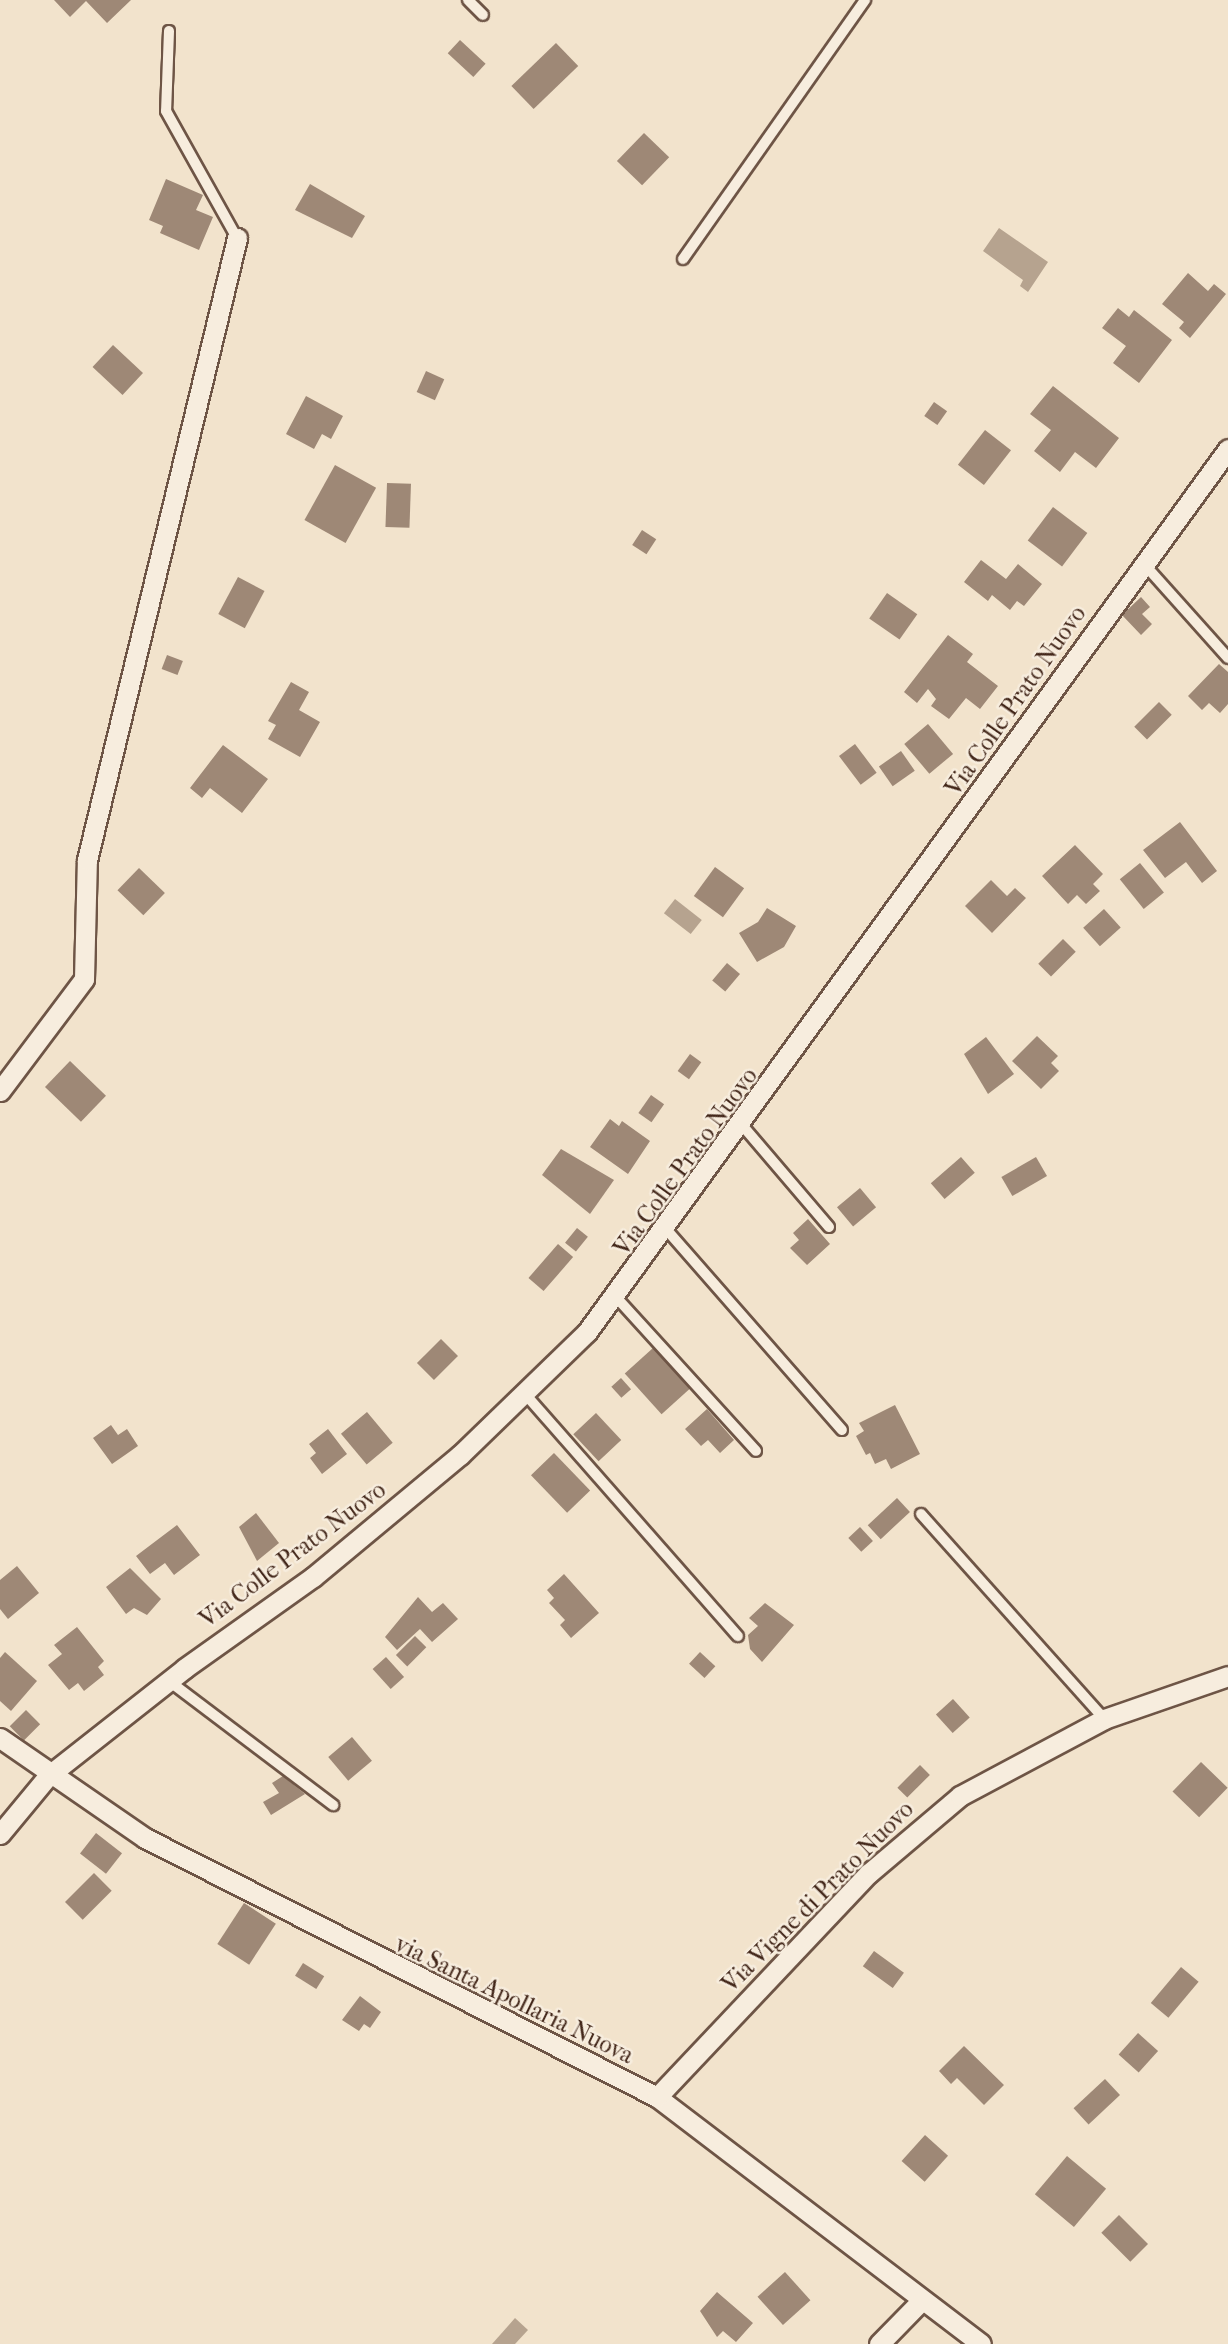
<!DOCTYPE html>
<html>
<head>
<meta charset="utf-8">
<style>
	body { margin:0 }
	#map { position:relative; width:1228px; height:2344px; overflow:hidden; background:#f2e3cc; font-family:"IM FELL French Canon",serif }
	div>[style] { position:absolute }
	.water>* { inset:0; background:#b6a38f; transform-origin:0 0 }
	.building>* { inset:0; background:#9e8876; transform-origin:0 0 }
	.roads { filter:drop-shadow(2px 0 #6e5546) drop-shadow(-2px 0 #6e5546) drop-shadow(0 2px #6e5546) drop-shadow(0 -2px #6e5546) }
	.service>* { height:10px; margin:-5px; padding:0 5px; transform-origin:5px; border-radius:5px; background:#f7edde }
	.minor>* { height:19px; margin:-9.5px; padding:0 9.5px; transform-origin:9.5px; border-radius:9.5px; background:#f7edde }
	span { translate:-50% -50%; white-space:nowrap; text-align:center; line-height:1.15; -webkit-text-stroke:5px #f7edde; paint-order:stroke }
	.street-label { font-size:24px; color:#422619 }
</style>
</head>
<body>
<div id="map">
	<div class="water">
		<div style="clip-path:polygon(999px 228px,1048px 262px,1028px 292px,1020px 286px,1023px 280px,983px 251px)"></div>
		<div style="left:675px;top:899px;width:34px;height:18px;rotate:38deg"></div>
		<div style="clip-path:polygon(515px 2318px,528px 2330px,515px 2344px,492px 2344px)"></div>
	</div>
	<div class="building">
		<div style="clip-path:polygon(54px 0,131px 0,107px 23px,86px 1px,70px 17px)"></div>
		<div style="left:460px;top:40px;width:35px;height:18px;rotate:43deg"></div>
		<div style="left:556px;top:43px;width:32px;height:62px;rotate:46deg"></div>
		<div style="left:644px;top:133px;width:35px;height:39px;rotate:44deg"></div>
		<div style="clip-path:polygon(166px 179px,203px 195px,196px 210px,213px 217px,199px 250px,160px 233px,163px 226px,149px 220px)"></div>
		<div style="clip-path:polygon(310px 184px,365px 216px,352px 238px,295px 210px)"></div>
		<div style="clip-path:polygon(1188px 273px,1208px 291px,1214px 284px,1226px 294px,1190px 338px,1179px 328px,1184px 322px,1162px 304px)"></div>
		<div style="clip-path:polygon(1118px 308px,1129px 317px,1134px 310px,1172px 340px,1139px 383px,1113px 363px,1126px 346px,1102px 328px)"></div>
		<div style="left:113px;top:345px;width:41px;height:30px;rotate:43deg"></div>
		<div style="left:426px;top:371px;width:20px;height:23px;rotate:24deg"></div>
		<div style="clip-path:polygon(1053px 386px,1119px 438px,1096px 468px,1075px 452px,1060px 472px,1034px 451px,1051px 430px,1030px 414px)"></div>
		<div style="clip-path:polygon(306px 396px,343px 416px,331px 439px,322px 434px,314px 449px,286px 434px)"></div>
		<div style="left:934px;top:402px;width:16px;height:17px;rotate:35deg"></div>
		<div style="left:985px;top:430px;width:33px;height:44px;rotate:38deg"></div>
		<div style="left:335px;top:465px;width:47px;height:63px;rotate:29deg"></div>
		<div style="left:387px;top:483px;width:24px;height:44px;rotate:2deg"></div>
		<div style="left:1053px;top:507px;width:43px;height:42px;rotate:37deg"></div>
		<div style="left:642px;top:530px;width:17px;height:18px;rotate:33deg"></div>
		<div style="clip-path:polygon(981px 560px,1006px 579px,1018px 564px,1042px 584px,1024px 606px,1017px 601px,1010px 610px,992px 595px,988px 601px,964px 582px)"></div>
		<div style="left:238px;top:577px;width:30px;height:42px;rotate:28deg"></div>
		<div style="left:887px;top:593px;width:37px;height:31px;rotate:35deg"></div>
		<div style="clip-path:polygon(1141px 597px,1150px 607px,1142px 614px,1152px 624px,1141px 635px,1122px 615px)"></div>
		<div style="clip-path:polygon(948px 635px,973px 654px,967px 662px,998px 686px,980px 709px,966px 698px,949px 719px,931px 706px,936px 699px,928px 689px,917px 703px,904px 692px)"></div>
		<div style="left:167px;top:655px;width:17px;height:15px;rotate:21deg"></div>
		<div style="clip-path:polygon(1219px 664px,1228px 672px,1228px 704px,1220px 713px,1209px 703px,1202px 710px,1188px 696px)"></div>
		<div style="clip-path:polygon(291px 682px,309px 692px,299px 710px,320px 722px,300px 757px,268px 739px,276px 725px,268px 721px)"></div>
		<div style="left:1159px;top:702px;width:18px;height:35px;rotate:45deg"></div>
		<div style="left:928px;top:724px;width:39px;height:31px;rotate:50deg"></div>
		<div style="left:855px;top:744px;width:36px;height:20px;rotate:53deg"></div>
		<div style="clip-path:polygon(223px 745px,268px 779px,242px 813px,210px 788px,202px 798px,190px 788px)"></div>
		<div style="left:901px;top:751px;width:24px;height:27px;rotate:55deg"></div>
		<div style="clip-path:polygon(1180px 822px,1217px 871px,1202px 883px,1186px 862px,1165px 878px,1143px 850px)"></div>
		<div style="clip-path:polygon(1075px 845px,1103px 874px,1093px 884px,1100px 891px,1086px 904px,1077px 895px,1068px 904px,1042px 876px)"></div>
		<div style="left:1140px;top:863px;width:38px;height:26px;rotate:51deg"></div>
		<div style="left:715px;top:867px;width:36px;height:36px;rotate:36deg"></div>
		<div style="left:139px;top:868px;width:36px;height:31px;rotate:44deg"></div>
		<div style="clip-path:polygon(991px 880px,1007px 896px,1015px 888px,1026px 898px,992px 933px,965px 906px)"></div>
		<div style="clip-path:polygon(767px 908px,796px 926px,784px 947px,757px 962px,739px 933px,758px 922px)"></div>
		<div style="left:1104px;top:909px;width:25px;height:28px;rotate:48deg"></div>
		<div style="left:1063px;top:939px;width:18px;height:35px;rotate:45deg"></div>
		<div style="left:727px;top:963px;width:17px;height:23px;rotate:40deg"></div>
		<div style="clip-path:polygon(1037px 1036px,1058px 1056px,1051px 1063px,1059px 1071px,1041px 1089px,1012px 1061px)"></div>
		<div style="clip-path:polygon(986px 1037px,1014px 1074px,988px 1094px,964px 1054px)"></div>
		<div style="left:690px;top:1054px;width:14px;height:21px;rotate:36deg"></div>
		<div style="left:70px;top:1061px;width:50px;height:36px;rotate:44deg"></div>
		<div style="left:651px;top:1095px;width:16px;height:22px;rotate:35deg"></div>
		<div style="clip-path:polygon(610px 1119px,619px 1126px,622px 1121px,650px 1141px,628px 1174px,590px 1147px)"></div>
		<div style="clip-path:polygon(561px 1149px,614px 1180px,590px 1214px,542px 1175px)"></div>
		<div style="left:961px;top:1157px;width:21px;height:40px;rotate:49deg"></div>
		<div style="left:1036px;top:1157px;width:22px;height:40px;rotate:60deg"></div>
		<div style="left:860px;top:1188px;width:25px;height:30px;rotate:50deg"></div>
		<div style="clip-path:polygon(808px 1219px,830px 1244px,807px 1265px,790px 1248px,799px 1240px,793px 1233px)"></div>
		<div style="left:577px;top:1228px;width:14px;height:19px;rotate:39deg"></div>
		<div style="left:558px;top:1244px;width:20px;height:45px;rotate:41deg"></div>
		<div style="left:441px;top:1339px;width:24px;height:34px;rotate:45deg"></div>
		<div style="left:653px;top:1348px;width:55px;height:38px;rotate:48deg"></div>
		<div style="left:621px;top:1378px;width:15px;height:13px;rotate:48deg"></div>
		<div style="clip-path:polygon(895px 1405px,920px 1454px,891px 1469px,886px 1459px,875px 1464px,870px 1453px,866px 1455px,856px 1436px,864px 1431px,859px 1423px)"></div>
		<div style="clip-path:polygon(707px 1409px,734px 1440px,720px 1453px,708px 1440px,701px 1446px,685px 1429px)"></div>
		<div style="left:367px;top:1412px;width:40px;height:34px;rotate:50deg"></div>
		<div style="left:596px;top:1413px;width:37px;height:31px;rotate:47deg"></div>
		<div style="clip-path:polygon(111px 1425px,118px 1435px,127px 1429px,138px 1446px,112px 1464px,93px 1438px)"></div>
		<div style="clip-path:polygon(328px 1429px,347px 1454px,322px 1474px,310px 1458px,316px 1453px,309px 1444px)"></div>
		<div style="left:554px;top:1453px;width:52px;height:32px;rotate:46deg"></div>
		<div style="left:897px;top:1498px;width:19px;height:40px;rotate:47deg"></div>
		<div style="clip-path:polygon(256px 1513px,279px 1543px,257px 1561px,239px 1527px)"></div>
		<div style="clip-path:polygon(177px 1525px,200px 1555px,174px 1575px,165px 1563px,150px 1574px,136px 1556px)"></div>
		<div style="left:860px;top:1527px;width:19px;height:16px;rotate:47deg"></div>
		<div style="clip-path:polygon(17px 1566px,39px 1593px,8px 1619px,0 1609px,0 1580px)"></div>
		<div style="clip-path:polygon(130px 1568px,161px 1599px,147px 1615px,134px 1608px,126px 1614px,106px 1587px)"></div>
		<div style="clip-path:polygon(564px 1574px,599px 1613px,571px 1638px,560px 1625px,565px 1620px,549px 1603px,554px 1598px,547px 1590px)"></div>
		<div style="clip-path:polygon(418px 1597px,432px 1612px,443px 1603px,458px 1619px,432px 1642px,420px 1629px,397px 1650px,385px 1637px)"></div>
		<div style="clip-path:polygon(765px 1603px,794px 1625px,762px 1662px,750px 1649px,748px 1635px,758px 1626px,749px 1618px)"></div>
		<div style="clip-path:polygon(77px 1627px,104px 1661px,98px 1667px,104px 1675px,84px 1691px,78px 1683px,69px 1690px,48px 1665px,62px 1654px,54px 1645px)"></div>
		<div style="left:415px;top:1636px;width:16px;height:27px;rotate:45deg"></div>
		<div style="clip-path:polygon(5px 1652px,37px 1681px,11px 1711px,0 1701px,0 1658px)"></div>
		<div style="left:700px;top:1652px;width:21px;height:16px;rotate:43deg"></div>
		<div style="left:386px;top:1657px;width:27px;height:18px;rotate:48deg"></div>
		<div style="left:953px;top:1699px;width:25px;height:23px;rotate:48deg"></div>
		<div style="left:26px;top:1710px;width:20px;height:23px;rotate:45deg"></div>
		<div style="left:352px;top:1737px;width:31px;height:31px;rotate:50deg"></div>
		<div style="left:1201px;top:1762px;width:37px;height:41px;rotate:44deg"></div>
		<div style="left:920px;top:1765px;width:14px;height:32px;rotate:45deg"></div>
		<div style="clip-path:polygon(283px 1776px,305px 1794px,271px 1815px,263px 1802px,279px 1793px,272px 1783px)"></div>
		<div style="left:96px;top:1833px;width:33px;height:26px;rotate:38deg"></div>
		<div style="left:94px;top:1873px;width:25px;height:41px;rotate:45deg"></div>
		<div style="left:244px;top:1903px;width:38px;height:49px;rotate:33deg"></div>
		<div style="left:874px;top:1951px;width:37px;height:19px;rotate:36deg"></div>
		<div style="left:303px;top:1963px;width:25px;height:15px;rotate:32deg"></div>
		<div style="left:1181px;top:1967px;width:23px;height:47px;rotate:40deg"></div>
		<div style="clip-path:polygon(360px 1996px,381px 2012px,370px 2028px,364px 2024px,359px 2031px,342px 2020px)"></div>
		<div style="left:1138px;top:2033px;width:27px;height:29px;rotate:42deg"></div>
		<div style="clip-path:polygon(964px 2046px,1004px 2085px,984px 2105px,957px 2078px,951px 2084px,939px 2071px)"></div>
		<div style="left:1105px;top:2079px;width:22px;height:43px;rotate:47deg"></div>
		<div style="left:925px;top:2135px;width:31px;height:35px;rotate:42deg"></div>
		<div style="left:1067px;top:2156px;width:51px;height:50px;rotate:40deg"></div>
		<div style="left:1119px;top:2215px;width:41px;height:25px;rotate:45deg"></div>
		<div style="left:785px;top:2272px;width:38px;height:37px;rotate:48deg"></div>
		<div style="clip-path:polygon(717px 2292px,753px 2323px,736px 2342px,723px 2331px,717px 2337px,700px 2311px)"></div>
	</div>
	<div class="roads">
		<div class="service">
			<div style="left:468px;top:0;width:21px;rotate:45deg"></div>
			<div style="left:169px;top:31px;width:80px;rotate:92.1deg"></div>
			<div style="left:166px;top:111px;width:145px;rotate:60.8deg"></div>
			<div style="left:683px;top:259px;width:317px;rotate:-54.9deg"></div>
			<div style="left:1144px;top:564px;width:126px;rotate:48.2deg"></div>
			<div style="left:742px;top:1125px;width:134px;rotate:49.5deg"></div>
			<div style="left:666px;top:1229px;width:267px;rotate:48.8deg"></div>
			<div style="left:616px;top:1297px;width:208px;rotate:47.7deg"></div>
			<div style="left:526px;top:1395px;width:321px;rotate:48.7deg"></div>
			<div style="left:921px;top:1514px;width:275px;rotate:48.2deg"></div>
			<div style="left:169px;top:1681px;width:206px;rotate:37.1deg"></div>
		</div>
		<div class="minor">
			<div style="left:0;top:1091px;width:140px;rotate:-53.1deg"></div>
			<div style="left:84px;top:979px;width:119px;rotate:-88.6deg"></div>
			<div style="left:87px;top:860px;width:640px;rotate:-76.44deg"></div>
			<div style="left:0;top:1738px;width:176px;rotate:34.6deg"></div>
			<div style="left:145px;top:1838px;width:574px;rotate:26.83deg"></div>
			<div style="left:657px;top:2097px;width:407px;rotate:37.3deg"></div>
			<div style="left:0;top:1834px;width:75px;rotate:-50.4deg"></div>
			<div style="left:48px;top:1776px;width:174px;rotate:-38.2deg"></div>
			<div style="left:185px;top:1668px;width:157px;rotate:-35.4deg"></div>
			<div style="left:313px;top:1577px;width:191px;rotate:-39.7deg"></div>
			<div style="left:460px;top:1455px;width:177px;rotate:-44.1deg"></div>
			<div style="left:587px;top:1332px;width:1091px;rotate:-54.02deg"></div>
			<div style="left:657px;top:2097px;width:308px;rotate:-46.6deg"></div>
			<div style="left:869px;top:1873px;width:119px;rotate:-40.2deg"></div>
			<div style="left:960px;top:1796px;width:163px;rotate:-28.1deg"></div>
			<div style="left:1104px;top:1719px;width:131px;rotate:-19.1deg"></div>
			<div style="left:879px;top:2344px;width:60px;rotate:-45.7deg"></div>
		</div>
	</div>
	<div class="street-label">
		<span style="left:1016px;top:701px;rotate:-55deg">Via Colle Prato Nuovo</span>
		<span style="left:686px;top:1162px;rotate:-54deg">Via Colle Prato Nuovo</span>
		<span style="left:293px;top:1555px;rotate:-37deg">Via Colle Prato Nuovo</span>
		<span style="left:818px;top:1897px;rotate:-45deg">Via Vigne di Prato Nuovo</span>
		<span style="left:514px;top:2000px;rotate:26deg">via Santa Apollaria Nuova</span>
	</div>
</div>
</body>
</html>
